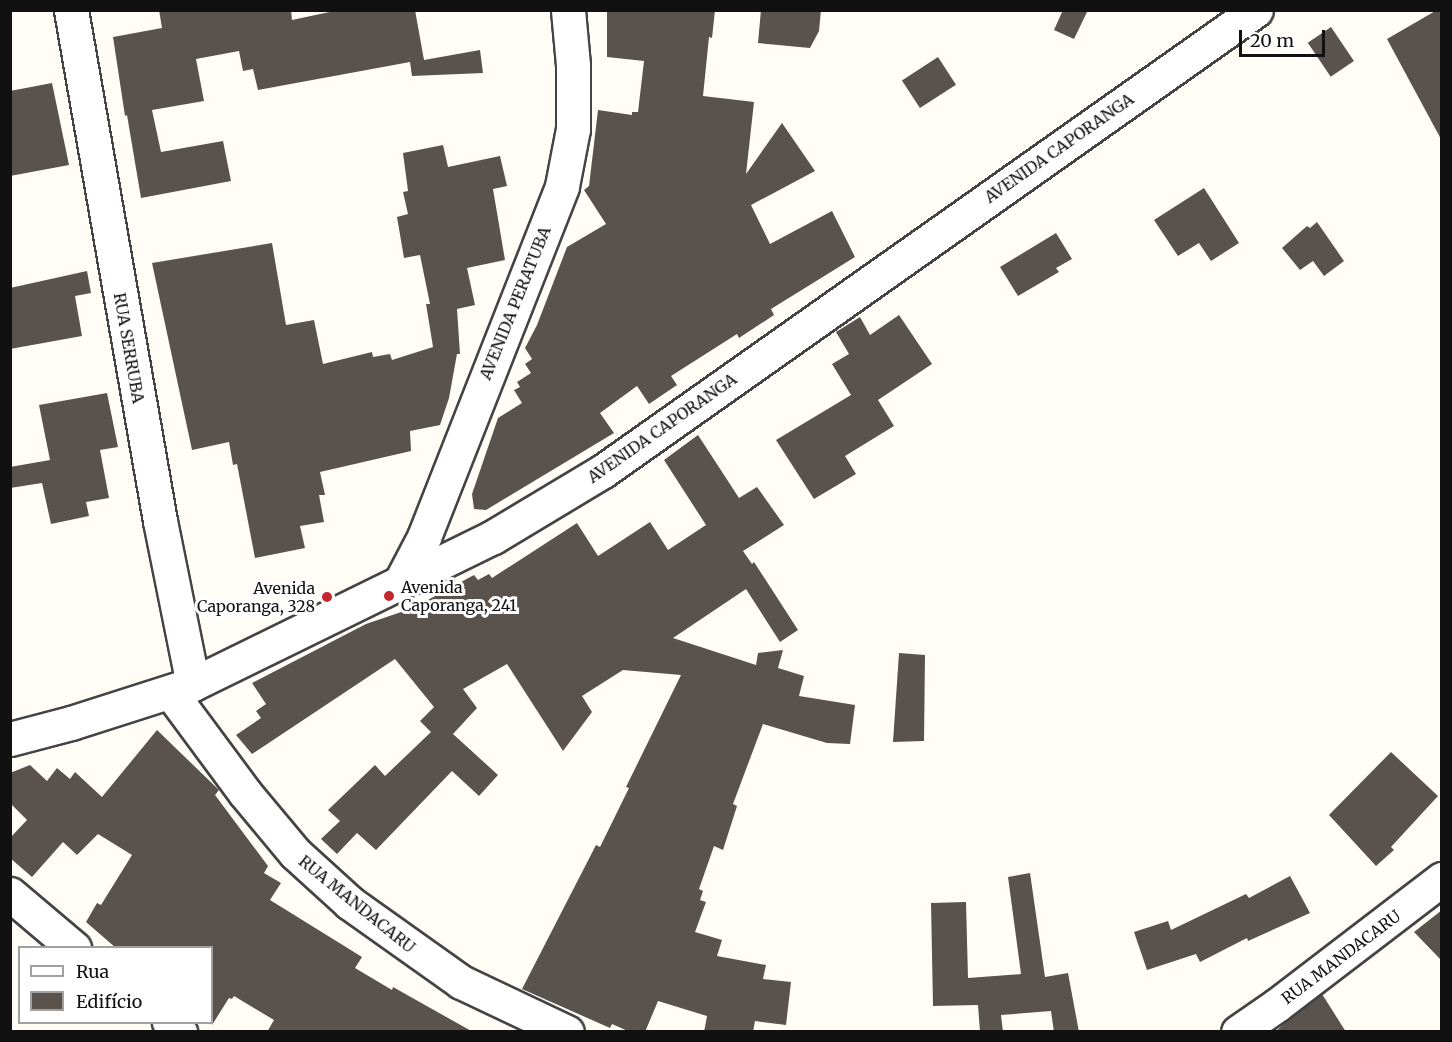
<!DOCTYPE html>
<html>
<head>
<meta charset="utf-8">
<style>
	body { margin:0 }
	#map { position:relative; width:1452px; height:1042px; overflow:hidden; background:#fffdf5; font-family:Merriweather,serif }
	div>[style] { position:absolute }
	.building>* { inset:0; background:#5a524d; transform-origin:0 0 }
	.roads { filter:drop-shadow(2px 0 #444) drop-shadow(-2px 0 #444) drop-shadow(0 2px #444) drop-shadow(0 -2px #444) }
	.street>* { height:33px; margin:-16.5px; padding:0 16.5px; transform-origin:16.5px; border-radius:16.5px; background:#fff }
	.dots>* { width:16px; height:16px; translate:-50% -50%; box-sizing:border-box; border:3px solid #fff; border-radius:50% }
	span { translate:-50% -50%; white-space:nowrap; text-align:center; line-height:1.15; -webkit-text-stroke:6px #fff; paint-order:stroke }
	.street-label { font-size:16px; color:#111 }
	.poi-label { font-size:16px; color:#111 }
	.left { translate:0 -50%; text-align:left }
	.right { translate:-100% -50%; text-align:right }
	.frame { position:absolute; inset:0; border:12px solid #111; pointer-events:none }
	.legend { position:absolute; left:18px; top:946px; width:195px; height:78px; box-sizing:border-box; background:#fff; border:2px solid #a0a0a0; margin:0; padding:8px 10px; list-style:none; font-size:18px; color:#111 }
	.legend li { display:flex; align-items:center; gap:12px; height:30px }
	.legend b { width:30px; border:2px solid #a0a0a0 }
	.scale { position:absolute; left:1239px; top:30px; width:86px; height:27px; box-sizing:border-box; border:3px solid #111; border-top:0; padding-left:8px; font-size:18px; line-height:21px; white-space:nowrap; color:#111; -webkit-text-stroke:4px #fff; paint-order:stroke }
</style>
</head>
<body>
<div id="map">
	<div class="building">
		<div style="clip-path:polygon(159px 10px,291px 10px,292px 20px,339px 10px,415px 10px,424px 60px,480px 50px,483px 73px,412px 76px,410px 62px,258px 90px,253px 69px,243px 71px,239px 51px,196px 59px,204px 101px,152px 110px,161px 152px,223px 141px,231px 181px,141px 198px,127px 115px,125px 116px,113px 37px,162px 28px)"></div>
		<div style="clip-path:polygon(607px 10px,715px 10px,712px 38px,709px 37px,703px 96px,754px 102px,746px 174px,782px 123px,815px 171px,751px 205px,770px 244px,832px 211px,855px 257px,771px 309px,774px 315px,739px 338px,737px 334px,671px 376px,677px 385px,649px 404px,637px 386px,600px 413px,614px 433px,486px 510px,474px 509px,472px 494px,498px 418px,522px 403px,514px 390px,520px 387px,517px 382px,531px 373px,525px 364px,532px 359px,525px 348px,537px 325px,567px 247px,606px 224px,584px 190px,589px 186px,598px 110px,632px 115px,632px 112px,638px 112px,644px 61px,607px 57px)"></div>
		<div style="clip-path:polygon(761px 10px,821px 10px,819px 31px,810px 48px,758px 43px)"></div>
		<div style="clip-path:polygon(1063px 10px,1088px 10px,1074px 39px,1054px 30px)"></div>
		<div style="clip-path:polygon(1437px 10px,1442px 10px,1442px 141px,1387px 39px)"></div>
		<div style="left:1331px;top:27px;width:41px;height:28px;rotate:56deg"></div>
		<div style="left:938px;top:57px;width:33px;height:43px;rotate:57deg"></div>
		<div style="clip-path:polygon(52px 83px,69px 165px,10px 176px,10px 91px)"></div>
		<div style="clip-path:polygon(443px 145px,448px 167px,500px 156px,507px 186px,493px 189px,505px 260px,467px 268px,475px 305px,457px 309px,460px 354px,457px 354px,449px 398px,440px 425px,410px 431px,411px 451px,320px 472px,325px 495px,319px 495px,324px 522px,300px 526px,305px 548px,255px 558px,237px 464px,233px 465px,229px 442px,192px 450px,152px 263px,272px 243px,286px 325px,314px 320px,323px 364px,372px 352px,373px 357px,390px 354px,392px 360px,433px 347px,426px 304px,430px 304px,420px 255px,404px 258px,397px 217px,408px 214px,403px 192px,408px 191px,403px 153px)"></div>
		<div style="clip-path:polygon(1204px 188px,1239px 243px,1211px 261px,1199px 243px,1178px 256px,1154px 220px)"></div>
		<div style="clip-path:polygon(1317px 222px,1344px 261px,1324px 276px,1313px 261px,1300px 270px,1282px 248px,1307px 226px,1310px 228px)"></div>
		<div style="clip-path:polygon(1056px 233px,1072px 259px,1056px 268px,1059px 272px,1018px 296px,1000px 267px)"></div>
		<div style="clip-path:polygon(87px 271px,91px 293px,75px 296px,82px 336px,10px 349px,10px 288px)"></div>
		<div style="clip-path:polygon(899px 315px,932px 364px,878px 400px,894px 426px,845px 456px,856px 474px,814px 499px,776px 440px,851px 395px,832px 364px,849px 354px,836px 332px,860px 317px,870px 335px)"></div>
		<div style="clip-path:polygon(107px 393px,118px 447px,100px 450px,109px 498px,86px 502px,89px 516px,51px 524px,42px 483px,10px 488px,10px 467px,50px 460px,39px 405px)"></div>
		<div style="clip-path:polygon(698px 435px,739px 498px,757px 487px,784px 525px,743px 551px,752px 564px,754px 562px,798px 630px,780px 642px,746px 589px,673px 638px,756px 665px,758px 653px,783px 650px,778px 668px,804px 676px,799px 696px,855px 705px,850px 744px,827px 743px,763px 724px,733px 804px,737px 806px,723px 850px,714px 846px,699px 889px,703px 891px,700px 900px,706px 902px,695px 932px,722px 940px,717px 956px,766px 965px,763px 979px,791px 982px,786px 1025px,755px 1021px,753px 1032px,704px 1032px,707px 1016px,658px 1001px,645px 1032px,630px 1032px,612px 1024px,610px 1028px,522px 989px,596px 845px,600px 847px,629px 788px,626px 787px,681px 675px,623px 670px,582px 696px,592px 712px,563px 751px,507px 664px,463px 689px,477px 708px,453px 734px,498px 775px,479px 796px,452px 771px,376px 850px,357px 833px,337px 854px,321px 839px,340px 821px,328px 810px,375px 765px,385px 776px,431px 732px,420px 721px,434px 707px,395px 659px,252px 754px,236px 735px,261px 718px,256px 711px,266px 704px,252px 683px,366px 624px,413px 608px,474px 575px,478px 580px,489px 574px,492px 578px,577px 523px,598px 556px,650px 522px,668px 550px,706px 525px,664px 460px)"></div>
		<div style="clip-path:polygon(899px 653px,925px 655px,924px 741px,893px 742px)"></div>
		<div style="clip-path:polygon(157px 730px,219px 790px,215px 795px,268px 866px,264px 873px,281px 883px,270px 900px,362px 957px,355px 968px,392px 990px,393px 987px,473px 1032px,267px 1032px,274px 1020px,234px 996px,232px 999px,229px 998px,212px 1025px,212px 948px,116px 948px,86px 922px,97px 903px,101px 905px,132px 855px,98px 834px,77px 855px,63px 842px,32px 877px,10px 858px,10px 838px,27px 820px,10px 803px,10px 773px,30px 765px,47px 781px,57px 768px,70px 779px,75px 772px,102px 797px)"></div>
		<div style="clip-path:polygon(1391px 752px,1438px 796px,1391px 847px,1394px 850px,1376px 866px,1329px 815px)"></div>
		<div style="clip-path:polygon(1030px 873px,1045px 977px,1068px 973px,1079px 1032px,1054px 1032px,1051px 1011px,1001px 1015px,1003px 1032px,980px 1032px,978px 1005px,933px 1006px,931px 903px,966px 902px,968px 978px,1021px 974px,1008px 877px)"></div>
		<div style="clip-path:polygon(1290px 876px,1310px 913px,1248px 941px,1247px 938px,1200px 962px,1196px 954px,1147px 970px,1134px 932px,1168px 921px,1171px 930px,1246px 894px,1249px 898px)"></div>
		<div style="clip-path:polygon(1442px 910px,1442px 961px,1414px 932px)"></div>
		<div style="clip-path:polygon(1322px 994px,1346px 1032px,1275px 1032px,1286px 1022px)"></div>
	</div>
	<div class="roads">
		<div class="street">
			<div style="left:71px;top:10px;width:519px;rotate:80.12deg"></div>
			<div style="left:160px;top:521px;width:166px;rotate:78.6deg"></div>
			<div style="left:400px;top:583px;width:52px;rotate:-62.4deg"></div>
			<div style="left:424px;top:537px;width:377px;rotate:-68.5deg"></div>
			<div style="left:562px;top:186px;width:58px;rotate:-79.1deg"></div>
			<div style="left:573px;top:129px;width:64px;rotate:-90deg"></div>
			<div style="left:573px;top:65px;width:55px;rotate:-95.2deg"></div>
			<div style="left:171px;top:693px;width:124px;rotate:53.5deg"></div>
			<div style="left:245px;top:793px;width:78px;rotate:50.2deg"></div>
			<div style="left:295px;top:853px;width:74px;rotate:42.3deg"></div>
			<div style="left:350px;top:903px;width:136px;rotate:35.4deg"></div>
			<div style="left:461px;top:982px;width:117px;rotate:25.3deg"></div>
			<div style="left:10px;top:739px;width:63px;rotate:-14.7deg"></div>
			<div style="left:71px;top:723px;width:128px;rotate:-17.7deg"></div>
			<div style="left:193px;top:684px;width:334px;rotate:-26.1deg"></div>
			<div style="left:493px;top:537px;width:128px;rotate:-31deg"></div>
			<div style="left:603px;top:471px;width:799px;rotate:-35.22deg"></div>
			<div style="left:10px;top:894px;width:84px;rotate:40.2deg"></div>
			<div style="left:169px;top:1022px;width:15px;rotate:42deg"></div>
			<div style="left:1238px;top:1032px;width:47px;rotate:-34.7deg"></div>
			<div style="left:1277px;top:1005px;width:208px;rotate:-37.4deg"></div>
		</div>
	</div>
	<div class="dots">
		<div style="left:389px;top:596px;background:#c4262e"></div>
		<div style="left:327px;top:597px;background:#c4262e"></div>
	</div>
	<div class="street-label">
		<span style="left:1059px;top:148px;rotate:-35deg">AVENIDA CAPORANGA</span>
		<span style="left:515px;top:303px;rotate:-68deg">AVENIDA PERATUBA</span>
		<span style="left:129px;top:348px;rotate:80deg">RUA SERRUBA</span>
		<span style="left:662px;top:428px;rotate:-35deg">AVENIDA CAPORANGA</span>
		<span style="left:357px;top:904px;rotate:39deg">RUA MANDACARU</span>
		<span style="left:1341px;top:957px;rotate:-37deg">RUA MANDACARU</span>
	</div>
	<div class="poi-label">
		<span class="left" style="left:401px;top:596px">Avenida<br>Caporanga, 241</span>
		<span class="right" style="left:315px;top:597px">Avenida<br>Caporanga, 328</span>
	</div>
	<div class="frame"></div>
	<ul class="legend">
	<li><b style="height:8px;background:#fff"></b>Rua</li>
	<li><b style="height:16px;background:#5a524d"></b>Edifício</li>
	</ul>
	<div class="scale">20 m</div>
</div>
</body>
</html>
